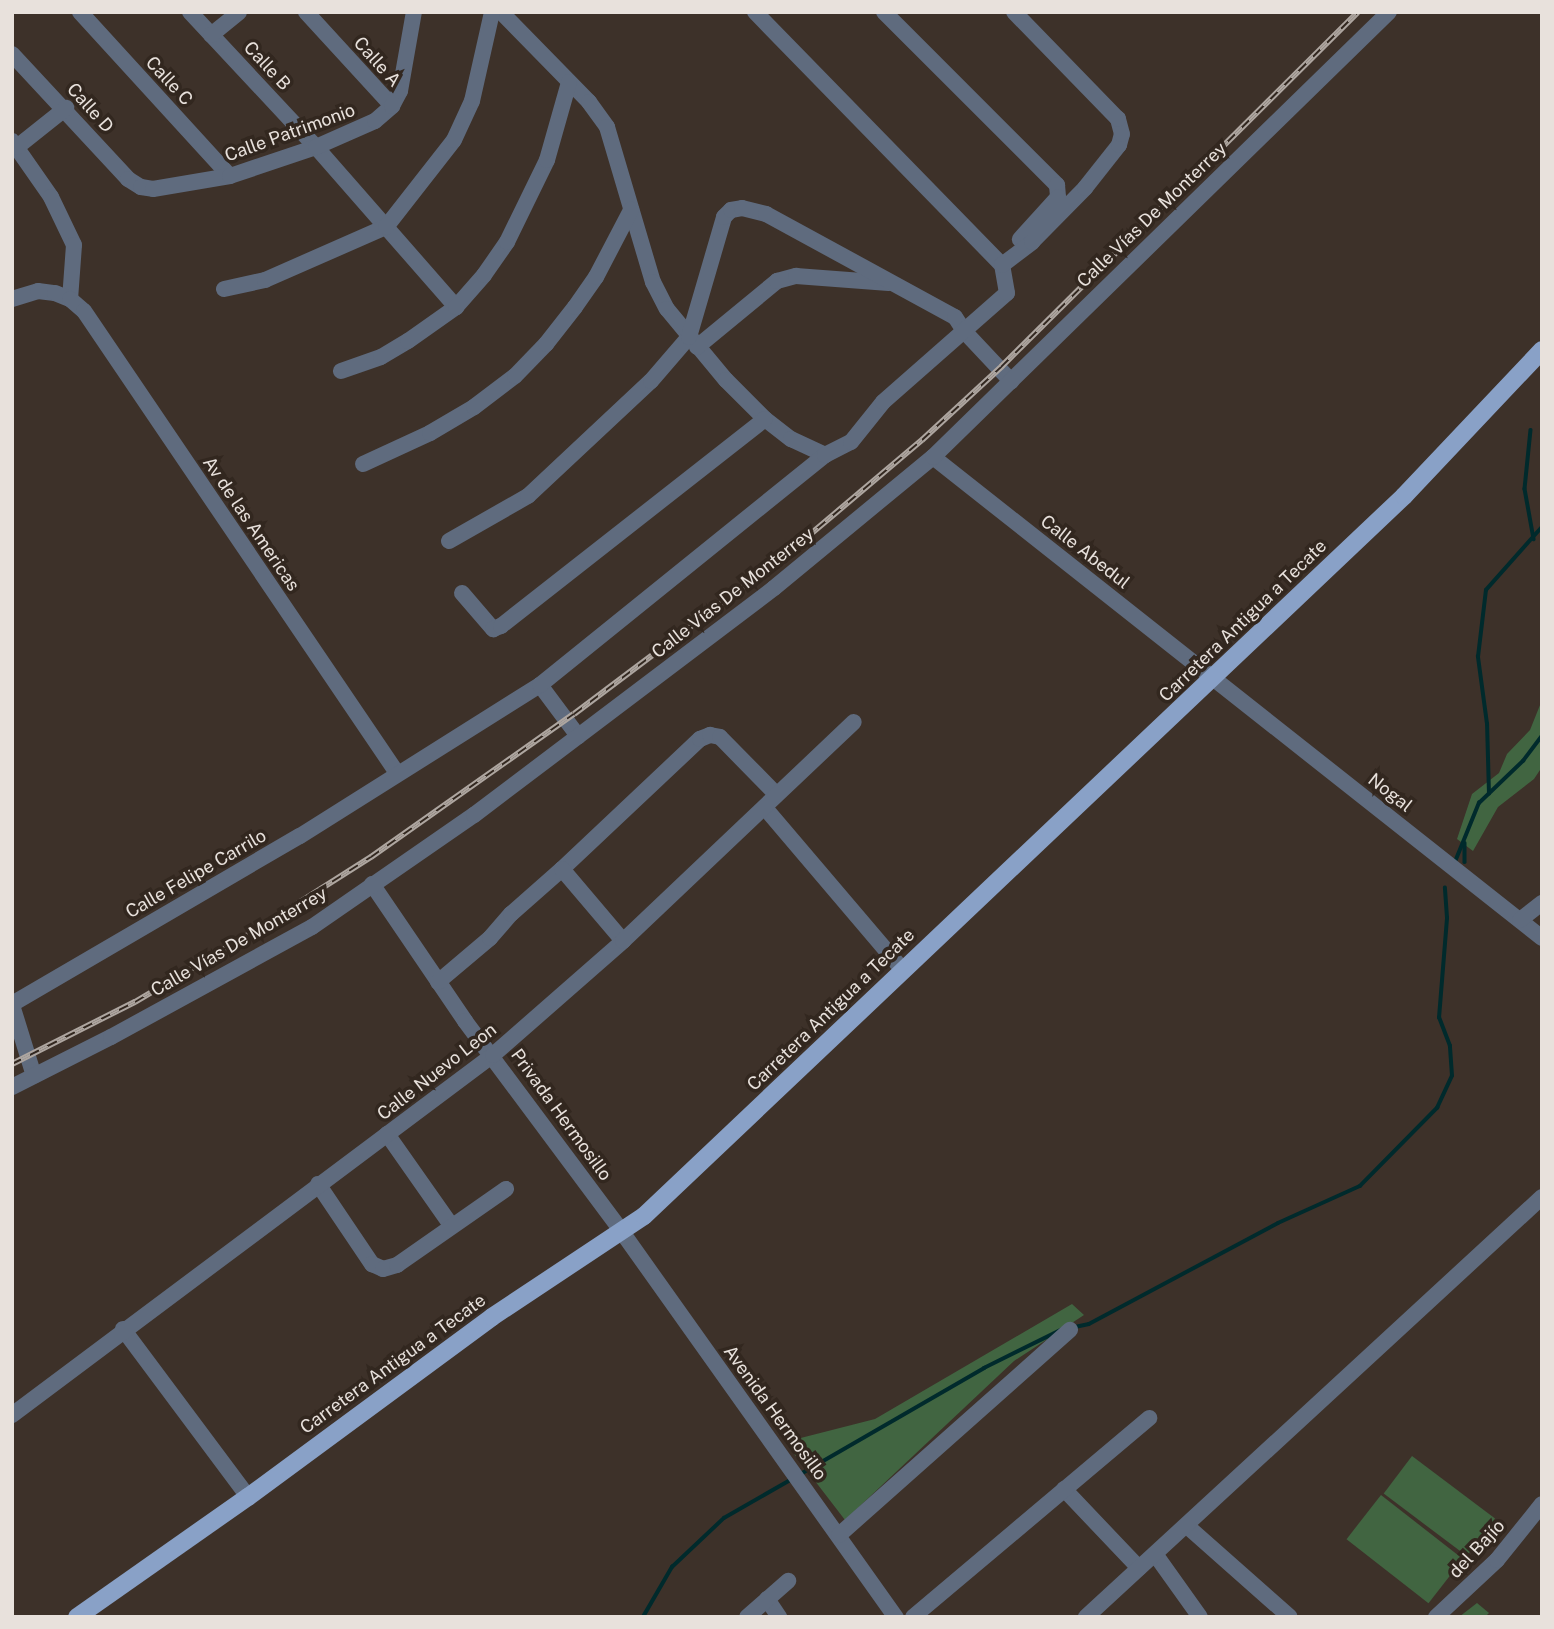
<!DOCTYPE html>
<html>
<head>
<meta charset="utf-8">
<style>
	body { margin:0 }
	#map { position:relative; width:1554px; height:1629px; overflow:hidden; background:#3d3129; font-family:"Public Sans",sans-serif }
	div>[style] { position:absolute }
	.green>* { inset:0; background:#416541; transform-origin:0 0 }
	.stream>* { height:3.5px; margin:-1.75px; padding:0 1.75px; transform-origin:1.75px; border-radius:1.75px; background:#002a2c }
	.minor>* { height:16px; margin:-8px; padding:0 8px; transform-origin:8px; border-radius:8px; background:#5f6b7e }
	.major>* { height:18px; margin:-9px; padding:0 9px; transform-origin:9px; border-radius:9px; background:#89a1c7 }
	.rail>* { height:6px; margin-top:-3px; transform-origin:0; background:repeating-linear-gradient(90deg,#32271f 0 10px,#aea6a0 0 20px); box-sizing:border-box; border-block:2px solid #aea6a0 }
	span { translate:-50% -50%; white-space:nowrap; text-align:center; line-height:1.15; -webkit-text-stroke:7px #32271f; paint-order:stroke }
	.street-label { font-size:18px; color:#e8e1dc }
	.frame { position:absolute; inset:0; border:14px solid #e8e1dc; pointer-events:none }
</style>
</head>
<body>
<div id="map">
	<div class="green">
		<div style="clip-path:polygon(1542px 700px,1542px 767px,1534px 779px,1498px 807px,1473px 851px,1457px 839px,1472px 794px,1499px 773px,1507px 754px,1530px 730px)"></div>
		<div style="clip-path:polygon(1072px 1304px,1084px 1315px,1014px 1361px,845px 1520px,785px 1442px,875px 1419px)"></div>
		<div style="left:1412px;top:1456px;width:104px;height:47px;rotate:37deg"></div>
		<div style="left:1381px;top:1495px;width:104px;height:56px;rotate:38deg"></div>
		<div style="clip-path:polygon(1477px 1603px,1489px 1613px,1485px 1617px,1459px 1617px)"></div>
	</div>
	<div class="stream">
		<div style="left:1531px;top:430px;width:59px;rotate:95.8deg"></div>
		<div style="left:1525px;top:489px;width:51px;rotate:79.8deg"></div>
		<div style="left:1489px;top:794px;width:70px;rotate:-91.6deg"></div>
		<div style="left:1487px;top:724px;width:68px;rotate:-97.7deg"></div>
		<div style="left:1478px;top:657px;width:67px;rotate:-83.2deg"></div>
		<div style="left:1486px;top:590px;width:84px;rotate:-48.4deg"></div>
		<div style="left:1465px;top:843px;width:19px;rotate:90deg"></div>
		<div style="left:1455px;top:862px;width:64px;rotate:-67.9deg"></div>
		<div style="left:1479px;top:803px;width:61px;rotate:-43.7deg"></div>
		<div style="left:1523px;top:761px;width:31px;rotate:-53deg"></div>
		<div style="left:1075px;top:1327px;width:14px;rotate:-12deg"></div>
		<div style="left:1089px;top:1324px;width:214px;rotate:-28.1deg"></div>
		<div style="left:1278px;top:1223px;width:90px;rotate:-24.3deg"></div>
		<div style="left:1360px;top:1186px;width:110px;rotate:-45.4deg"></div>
		<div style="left:1437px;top:1108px;width:35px;rotate:-65deg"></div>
		<div style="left:1452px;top:1076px;width:30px;rotate:-94deg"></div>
		<div style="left:1450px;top:1046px;width:30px;rotate:-111deg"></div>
		<div style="left:1439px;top:1018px;width:100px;rotate:-85.4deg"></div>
		<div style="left:1447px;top:918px;width:30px;rotate:-94deg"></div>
		<div style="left:799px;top:1475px;width:214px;rotate:-30deg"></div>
		<div style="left:984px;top:1368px;width:86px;rotate:-26.3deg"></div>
		<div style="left:643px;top:1617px;width:58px;rotate:-59.9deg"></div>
		<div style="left:672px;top:1567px;width:71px;rotate:-43.3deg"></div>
		<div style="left:724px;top:1518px;width:78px;rotate:-29.8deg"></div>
	</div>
	<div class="minor">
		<div style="left:80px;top:12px;width:222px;rotate:47.6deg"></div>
		<div style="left:190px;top:12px;width:185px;rotate:47deg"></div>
		<div style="left:316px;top:147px;width:213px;rotate:48.8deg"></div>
		<div style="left:306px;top:12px;width:127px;rotate:47.5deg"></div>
		<div style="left:501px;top:12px;width:126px;rotate:45.6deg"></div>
		<div style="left:589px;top:102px;width:31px;rotate:54deg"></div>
		<div style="left:607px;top:127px;width:162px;rotate:73.5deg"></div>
		<div style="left:653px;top:282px;width:30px;rotate:63deg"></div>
		<div style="left:667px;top:309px;width:92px;rotate:50.3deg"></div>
		<div style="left:726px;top:380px;width:55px;rotate:45deg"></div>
		<div style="left:765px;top:419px;width:33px;rotate:38deg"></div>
		<div style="left:791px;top:439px;width:38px;rotate:25deg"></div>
		<div style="left:755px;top:12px;width:354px;rotate:45.7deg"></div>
		<div style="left:884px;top:12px;width:245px;rotate:45deg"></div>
		<div style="left:1057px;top:185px;width:12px;rotate:85deg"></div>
		<div style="left:1058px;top:197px;width:57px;rotate:132.1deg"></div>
		<div style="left:211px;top:35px;width:36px;rotate:-39deg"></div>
		<div style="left:12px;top:54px;width:171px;rotate:47.1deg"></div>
		<div style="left:128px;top:179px;width:15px;rotate:32deg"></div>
		<div style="left:141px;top:187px;width:12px;rotate:9deg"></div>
		<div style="left:153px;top:189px;width:78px;rotate:-9.6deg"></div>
		<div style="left:230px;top:176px;width:91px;rotate:-18.6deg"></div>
		<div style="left:316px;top:147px;width:64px;rotate:-23.8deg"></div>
		<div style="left:375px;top:121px;width:23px;rotate:-41deg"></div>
		<div style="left:392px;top:106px;width:17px;rotate:-62deg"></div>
		<div style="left:400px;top:91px;width:80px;rotate:-80deg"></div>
		<div style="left:12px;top:141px;width:68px;rotate:55.1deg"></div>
		<div style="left:51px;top:197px;width:53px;rotate:64.4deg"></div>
		<div style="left:74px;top:245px;width:54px;rotate:94.2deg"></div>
		<div style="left:17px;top:147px;width:63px;rotate:-38.5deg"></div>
		<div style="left:224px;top:289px;width:42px;rotate:-12.4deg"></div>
		<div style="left:265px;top:280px;width:132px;rotate:-23.7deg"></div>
		<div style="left:386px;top:227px;width:110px;rotate:-52deg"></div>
		<div style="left:454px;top:140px;width:43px;rotate:-65.2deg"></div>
		<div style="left:472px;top:101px;width:91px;rotate:-77.3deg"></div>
		<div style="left:12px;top:299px;width:27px;rotate:-17deg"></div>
		<div style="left:38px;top:291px;width:17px;rotate:7deg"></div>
		<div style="left:55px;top:293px;width:16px;rotate:22deg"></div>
		<div style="left:70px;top:299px;width:18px;rotate:41deg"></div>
		<div style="left:84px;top:311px;width:558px;rotate:55.88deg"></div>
		<div style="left:697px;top:347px;width:104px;rotate:-39.5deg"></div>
		<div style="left:777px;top:281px;width:20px;rotate:-15deg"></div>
		<div style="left:796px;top:276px;width:93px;rotate:4.3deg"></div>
		<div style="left:341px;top:371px;width:42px;rotate:-19.3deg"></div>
		<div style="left:381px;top:357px;width:31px;rotate:-31deg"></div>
		<div style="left:408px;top:341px;width:59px;rotate:-35.3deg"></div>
		<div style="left:456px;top:307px;width:43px;rotate:-48.8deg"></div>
		<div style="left:484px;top:275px;width:40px;rotate:-55.1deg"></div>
		<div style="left:507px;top:242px;width:91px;rotate:-64deg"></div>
		<div style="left:547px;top:160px;width:81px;rotate:-74.2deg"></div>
		<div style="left:933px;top:457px;width:776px;rotate:38.3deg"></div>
		<div style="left:363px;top:464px;width:74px;rotate:-24.8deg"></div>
		<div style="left:430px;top:433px;width:51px;rotate:-30.6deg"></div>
		<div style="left:474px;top:407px;width:51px;rotate:-37.1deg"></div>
		<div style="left:515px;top:376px;width:45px;rotate:-45.9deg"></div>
		<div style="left:546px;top:344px;width:47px;rotate:-51.9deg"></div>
		<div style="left:575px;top:307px;width:37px;rotate:-55deg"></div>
		<div style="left:596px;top:277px;width:76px;rotate:-62.4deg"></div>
		<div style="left:449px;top:541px;width:91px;rotate:-29.7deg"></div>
		<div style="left:528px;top:496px;width:168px;rotate:-43.1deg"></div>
		<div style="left:651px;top:381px;width:58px;rotate:-49.2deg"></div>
		<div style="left:689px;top:337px;width:125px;rotate:-73.7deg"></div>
		<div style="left:724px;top:217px;width:10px;rotate:-45deg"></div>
		<div style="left:731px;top:210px;width:11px;rotate:-10deg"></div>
		<div style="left:742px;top:208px;width:25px;rotate:14deg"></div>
		<div style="left:766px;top:214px;width:215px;rotate:28.6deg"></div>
		<div style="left:955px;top:317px;width:17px;rotate:57deg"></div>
		<div style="left:964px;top:331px;width:69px;rotate:46.8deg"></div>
		<div style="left:462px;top:593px;width:48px;rotate:49.3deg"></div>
		<div style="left:493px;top:629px;width:9px;rotate:-21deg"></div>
		<div style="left:501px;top:626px;width:335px;rotate:-38.1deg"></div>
		<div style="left:540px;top:685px;width:64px;rotate:53.3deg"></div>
		<div style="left:765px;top:808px;width:213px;rotate:49.6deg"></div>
		<div style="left:562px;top:869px;width:190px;rotate:-43.3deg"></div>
		<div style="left:700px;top:739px;width:11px;rotate:-22deg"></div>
		<div style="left:710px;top:735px;width:10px;rotate:11deg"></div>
		<div style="left:720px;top:737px;width:80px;rotate:45.5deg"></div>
		<div style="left:372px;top:884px;width:166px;rotate:55.8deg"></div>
		<div style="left:465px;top:1021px;width:263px;rotate:53.3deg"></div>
		<div style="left:622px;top:1232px;width:473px;rotate:54.6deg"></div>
		<div style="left:1520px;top:920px;width:28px;rotate:-38deg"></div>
		<div style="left:438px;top:982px;width:68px;rotate:-40.2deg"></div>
		<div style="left:490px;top:938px;width:32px;rotate:-49deg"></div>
		<div style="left:511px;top:914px;width:68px;rotate:-41.4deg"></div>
		<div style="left:562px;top:869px;width:94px;rotate:49.7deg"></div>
		<div style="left:12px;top:1004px;width:333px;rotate:-30.3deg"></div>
		<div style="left:300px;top:836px;width:284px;rotate:-32.2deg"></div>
		<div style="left:540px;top:685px;width:366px;rotate:-38.9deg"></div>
		<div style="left:825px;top:455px;width:29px;rotate:-27deg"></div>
		<div style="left:851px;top:442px;width:51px;rotate:-51.3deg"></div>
		<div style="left:883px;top:402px;width:165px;rotate:-41.3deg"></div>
		<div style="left:1007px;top:293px;width:28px;rotate:-100deg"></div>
		<div style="left:1002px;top:265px;width:38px;rotate:-37deg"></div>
		<div style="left:1032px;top:242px;width:76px;rotate:-45.5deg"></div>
		<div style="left:1085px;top:188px;width:55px;rotate:-51.7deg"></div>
		<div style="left:1119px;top:145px;width:11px;rotate:-75deg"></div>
		<div style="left:1122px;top:134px;width:16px;rotate:-105deg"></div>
		<div style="left:1118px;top:119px;width:149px;rotate:-134.2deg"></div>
		<div style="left:12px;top:1005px;width:74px;rotate:72.8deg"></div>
		<div style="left:12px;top:1087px;width:111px;rotate:-26.8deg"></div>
		<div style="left:111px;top:1037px;width:229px;rotate:-28.7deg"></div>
		<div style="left:312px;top:927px;width:197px;rotate:-34.7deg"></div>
		<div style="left:474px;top:815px;width:376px;rotate:-37.1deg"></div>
		<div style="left:774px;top:588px;width:206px;rotate:-39.5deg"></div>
		<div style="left:933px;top:457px;width:637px;rotate:-44.3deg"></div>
		<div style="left:387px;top:1134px;width:111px;rotate:54.9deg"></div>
		<div style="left:318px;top:1184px;width:97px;rotate:56deg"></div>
		<div style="left:372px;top:1264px;width:12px;rotate:24deg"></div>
		<div style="left:383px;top:1269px;width:15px;rotate:-16deg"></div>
		<div style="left:397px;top:1265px;width:133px;rotate:-34.9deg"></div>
		<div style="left:123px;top:1329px;width:209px;rotate:53.3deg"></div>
		<div style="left:12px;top:1415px;width:601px;rotate:-36.81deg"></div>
		<div style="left:493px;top:1055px;width:173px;rotate:-41.2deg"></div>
		<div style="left:623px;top:941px;width:318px;rotate:-43.5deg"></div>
		<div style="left:1064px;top:1489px;width:109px;rotate:46.5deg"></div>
		<div style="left:1187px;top:1526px;width:137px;rotate:41.5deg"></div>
		<div style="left:839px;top:1535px;width:309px;rotate:-41.6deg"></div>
		<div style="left:1155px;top:1554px;width:77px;rotate:54.5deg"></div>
		<div style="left:767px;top:1599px;width:22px;rotate:56deg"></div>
		<div style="left:747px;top:1617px;width:55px;rotate:-41.3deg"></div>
		<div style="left:913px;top:1617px;width:309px;rotate:-40.1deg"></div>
		<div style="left:1086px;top:1617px;width:620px;rotate:-42.65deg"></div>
		<div style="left:1436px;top:1617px;width:83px;rotate:-43.1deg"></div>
		<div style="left:1497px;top:1560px;width:72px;rotate:-51.2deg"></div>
	</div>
	<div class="major">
		<div style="left:77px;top:1617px;width:209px;rotate:-35.1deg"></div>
		<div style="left:248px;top:1497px;width:303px;rotate:-36.4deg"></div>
		<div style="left:492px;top:1317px;width:182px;rotate:-33.6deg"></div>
		<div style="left:644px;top:1216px;width:1047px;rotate:-43.45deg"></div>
		<div style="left:1404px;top:496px;width:201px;rotate:-46.6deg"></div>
	</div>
	<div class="rail">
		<div style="left:12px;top:1064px;width:138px;rotate:-26.8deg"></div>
		<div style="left:135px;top:1002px;width:131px;rotate:-30.7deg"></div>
		<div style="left:248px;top:935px;width:146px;rotate:-32.4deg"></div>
		<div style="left:371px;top:857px;width:248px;rotate:-35.2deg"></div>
		<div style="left:574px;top:714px;width:266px;rotate:-36.9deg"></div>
		<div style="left:787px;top:554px;width:177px;rotate:-40.2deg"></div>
		<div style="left:922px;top:440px;width:108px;rotate:-42.7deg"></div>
		<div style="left:1001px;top:367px;width:503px;rotate:-44.84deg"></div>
	</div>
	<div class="street-label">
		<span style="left:377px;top:62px;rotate:48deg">Calle A</span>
		<span style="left:267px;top:66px;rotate:47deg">Calle B</span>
		<span style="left:169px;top:81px;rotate:47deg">Calle C</span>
		<span style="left:90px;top:108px;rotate:48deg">Calle D</span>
		<span style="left:290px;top:133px;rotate:-20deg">Calle Patrimonio</span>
		<span style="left:1152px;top:215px;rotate:-44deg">Calle Vías De Monterrey</span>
		<span style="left:251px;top:524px;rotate:56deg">Av de las Americas</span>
		<span style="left:1085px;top:552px;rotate:38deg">Calle Abedul</span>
		<span style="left:733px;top:593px;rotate:-38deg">Calle Vías De Monterrey</span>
		<span style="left:1243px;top:621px;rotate:-44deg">Carretera Antigua a Tecate</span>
		<span style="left:1390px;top:793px;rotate:38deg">Nogal</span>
		<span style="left:196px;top:874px;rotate:-30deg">Calle Felipe Carrilo</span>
		<span style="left:239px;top:942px;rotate:-30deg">Calle Vías De Monterrey</span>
		<span style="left:831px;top:1010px;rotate:-44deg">Carretera Antigua a Tecate</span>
		<span style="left:437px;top:1072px;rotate:-38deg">Calle Nuevo Leon</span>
		<span style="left:561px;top:1115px;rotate:54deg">Privada Hermosillo</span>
		<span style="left:393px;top:1364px;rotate:-36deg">Carretera Antigua a Tecate</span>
		<span style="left:775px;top:1413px;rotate:54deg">Avenida Hermosillo</span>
		<span style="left:1477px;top:1549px;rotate:-47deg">del Bajío</span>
	</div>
	<div class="frame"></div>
</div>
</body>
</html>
